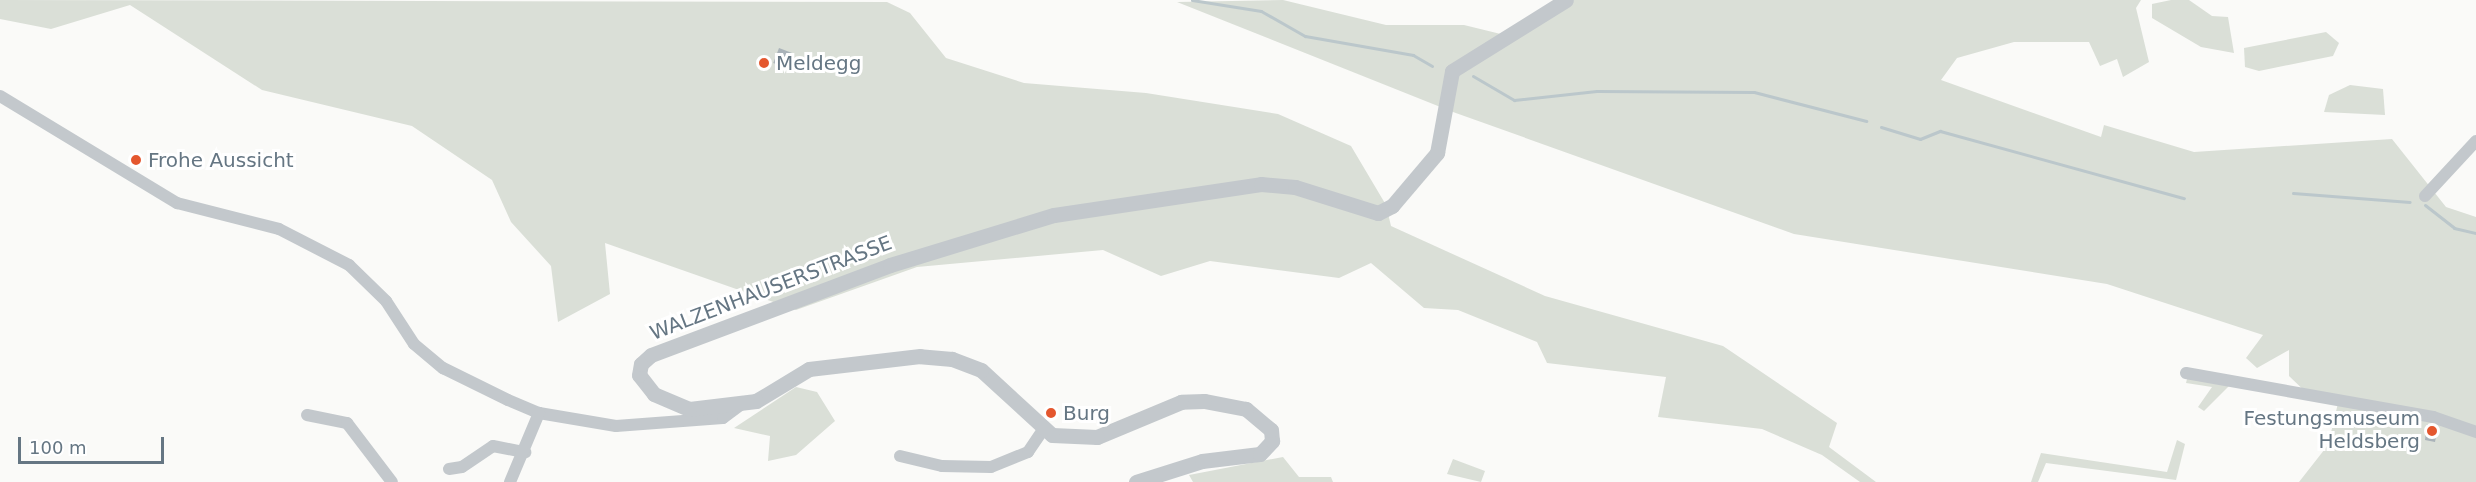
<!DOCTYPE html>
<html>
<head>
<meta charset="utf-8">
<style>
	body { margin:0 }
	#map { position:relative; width:2476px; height:482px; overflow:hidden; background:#fafaf8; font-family:"DejaVu Sans",sans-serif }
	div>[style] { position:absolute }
	.green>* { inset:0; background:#dadfd7 }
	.stream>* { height:3px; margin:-1.5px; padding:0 1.5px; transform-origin:1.5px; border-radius:1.5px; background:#bbc7cb }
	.building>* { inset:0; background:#aab3b9; transform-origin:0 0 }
	.minor>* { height:12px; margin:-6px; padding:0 6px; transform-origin:6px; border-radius:6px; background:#c3c8cc }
	.tertiary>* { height:15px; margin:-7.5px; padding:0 7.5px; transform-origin:7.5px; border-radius:7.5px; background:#c3c8cc }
	.dots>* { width:16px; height:16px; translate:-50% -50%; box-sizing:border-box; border:3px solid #fff; border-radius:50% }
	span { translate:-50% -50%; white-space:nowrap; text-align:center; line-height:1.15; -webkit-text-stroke:6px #fff; paint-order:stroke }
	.poi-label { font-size:20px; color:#657683 }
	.left { translate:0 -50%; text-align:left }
	.right { translate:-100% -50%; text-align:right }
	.street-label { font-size:20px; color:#657683 }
	.scale { position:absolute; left:18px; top:437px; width:146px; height:27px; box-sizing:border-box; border:3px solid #657683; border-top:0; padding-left:8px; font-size:18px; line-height:21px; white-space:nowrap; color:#657683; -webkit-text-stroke:4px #fff; paint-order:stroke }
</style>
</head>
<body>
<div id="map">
	<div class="green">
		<div style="clip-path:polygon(0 0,887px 2px,910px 13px,946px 58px,1024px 83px,1146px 93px,1278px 114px,1351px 146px,1386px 205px,1391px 226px,1545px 296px,1723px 346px,1837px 423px,1829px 447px,1876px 482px,1860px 482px,1822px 455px,1762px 429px,1658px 417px,1666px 377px,1547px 363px,1537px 342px,1458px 310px,1424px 308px,1371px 263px,1339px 278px,1210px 261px,1161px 276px,1103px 250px,917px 267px,796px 310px,605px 243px,610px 294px,558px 322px,551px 266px,511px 222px,492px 180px,412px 126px,262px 90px,130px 5px,51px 29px,0 19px)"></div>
		<div style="clip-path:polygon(1283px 0,1386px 25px,1464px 25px,1517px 38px,1573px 0,2141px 0,2136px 8px,2149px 62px,2123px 77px,2117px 59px,2100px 66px,2089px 42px,2014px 42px,1957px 58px,1941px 80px,2101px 137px,2104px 125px,2194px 152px,2392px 139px,2446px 207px,2476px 217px,2476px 482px,2299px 482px,2328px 445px,2339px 399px,2312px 398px,2289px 376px,2289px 350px,2257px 368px,2246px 358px,2263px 335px,2107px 284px,1794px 234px,1453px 112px,1177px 2px)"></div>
		<div style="clip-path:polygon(2171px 0,2189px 0,2212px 16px,2228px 17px,2234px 53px,2201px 47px,2152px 18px,2152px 4px)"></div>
		<div style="clip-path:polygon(2326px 32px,2339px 43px,2333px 56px,2259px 71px,2245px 67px,2244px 48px)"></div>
		<div style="clip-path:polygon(2350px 85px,2383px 89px,2385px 115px,2324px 112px,2329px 95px)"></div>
		<div style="clip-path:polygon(2188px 375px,2233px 382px,2204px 411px,2198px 407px,2212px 387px,2186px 383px)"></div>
		<div style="clip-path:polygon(796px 387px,817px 392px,835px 421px,796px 455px,768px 461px,770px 436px,734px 428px)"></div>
		<div style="clip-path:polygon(2177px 440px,2185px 444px,2176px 480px,2046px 463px,2038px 482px,2031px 482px,2041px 453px,2167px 472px)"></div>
		<div style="clip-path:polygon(1283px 457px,1299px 477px,1331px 477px,1333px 482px,1193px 482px,1189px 475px)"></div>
		<div style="clip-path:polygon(1453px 459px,1485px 471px,1481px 482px,1447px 474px)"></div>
	</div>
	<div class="stream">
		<div style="left:1192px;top:0;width:70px;rotate:9.1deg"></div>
		<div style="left:1261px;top:11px;width:51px;rotate:29.6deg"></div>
		<div style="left:1305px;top:36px;width:110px;rotate:10deg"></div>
		<div style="left:1413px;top:55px;width:22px;rotate:30deg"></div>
		<div style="left:1473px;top:76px;width:48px;rotate:30.3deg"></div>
		<div style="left:1514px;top:100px;width:83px;rotate:-6.2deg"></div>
		<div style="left:1597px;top:91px;width:157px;rotate:0.4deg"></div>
		<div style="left:1754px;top:92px;width:116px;rotate:14.5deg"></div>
		<div style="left:1881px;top:127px;width:41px;rotate:17.1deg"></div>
		<div style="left:1920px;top:139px;width:22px;rotate:-22deg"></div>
		<div style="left:1940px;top:131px;width:253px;rotate:15.4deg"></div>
		<div style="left:2293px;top:193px;width:117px;rotate:4.4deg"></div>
		<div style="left:2425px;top:205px;width:37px;rotate:38deg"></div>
		<div style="left:2454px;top:228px;width:23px;rotate:13deg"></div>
	</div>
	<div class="building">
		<div style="left:779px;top:48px;width:14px;height:16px;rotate:21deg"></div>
		<div style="clip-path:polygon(2427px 424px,2438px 427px,2435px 442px,2425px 440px)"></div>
	</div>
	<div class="minor">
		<div style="left:0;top:96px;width:207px;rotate:31.2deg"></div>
		<div style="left:177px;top:203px;width:105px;rotate:14.3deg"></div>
		<div style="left:279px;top:229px;width:79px;rotate:27.2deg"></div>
		<div style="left:349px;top:265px;width:52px;rotate:44.2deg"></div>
		<div style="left:386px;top:301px;width:51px;rotate:56.9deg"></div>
		<div style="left:414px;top:344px;width:38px;rotate:40deg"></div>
		<div style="left:443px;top:368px;width:72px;rotate:26.2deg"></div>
		<div style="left:508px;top:400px;width:34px;rotate:23deg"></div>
		<div style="left:539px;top:413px;width:78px;rotate:9.6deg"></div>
		<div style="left:616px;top:426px;width:107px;rotate:-4.3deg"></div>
		<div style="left:723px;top:418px;width:21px;rotate:-37deg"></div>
		<div style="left:2425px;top:196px;width:75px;rotate:-47.2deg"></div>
		<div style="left:2186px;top:373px;width:251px;rotate:10.1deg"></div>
		<div style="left:2433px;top:417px;width:46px;rotate:19.2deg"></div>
		<div style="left:307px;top:415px;width:41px;rotate:11.3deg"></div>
		<div style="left:347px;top:423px;width:74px;rotate:52.7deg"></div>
		<div style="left:900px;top:456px;width:43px;rotate:13.4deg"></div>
		<div style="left:942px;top:466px;width:49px;rotate:1.2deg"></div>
		<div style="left:991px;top:467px;width:40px;rotate:-22deg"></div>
		<div style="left:1028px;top:452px;width:25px;rotate:-56deg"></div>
		<div style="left:449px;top:469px;width:13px;rotate:-9deg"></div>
		<div style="left:462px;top:467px;width:37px;rotate:-34deg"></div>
		<div style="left:493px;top:446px;width:33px;rotate:11deg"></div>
		<div style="left:510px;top:482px;width:75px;rotate:-67.2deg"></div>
	</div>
	<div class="tertiary">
		<div style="left:1136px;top:482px;width:69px;rotate:-17.7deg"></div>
		<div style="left:1202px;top:461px;width:58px;rotate:-6.9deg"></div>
		<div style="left:1260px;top:454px;width:18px;rotate:-47deg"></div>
		<div style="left:1272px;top:441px;width:11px;rotate:-95deg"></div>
		<div style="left:1271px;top:430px;width:33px;rotate:-140deg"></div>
		<div style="left:1246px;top:409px;width:43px;rotate:-169.2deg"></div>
		<div style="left:1204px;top:401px;width:23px;rotate:178deg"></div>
		<div style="left:1181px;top:402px;width:91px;rotate:157.4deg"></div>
		<div style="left:1097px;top:437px;width:45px;rotate:-177.5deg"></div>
		<div style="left:1052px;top:435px;width:96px;rotate:-137.5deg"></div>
		<div style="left:981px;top:370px;width:31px;rotate:-159deg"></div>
		<div style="left:952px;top:359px;width:32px;rotate:-175deg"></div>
		<div style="left:920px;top:356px;width:112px;rotate:173.3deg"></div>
		<div style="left:809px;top:369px;width:62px;rotate:148.9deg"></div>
		<div style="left:756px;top:401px;width:67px;rotate:173.2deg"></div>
		<div style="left:689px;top:409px;width:38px;rotate:-157deg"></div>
		<div style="left:654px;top:394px;width:24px;rotate:-128deg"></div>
		<div style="left:639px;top:375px;width:11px;rotate:-80deg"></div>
		<div style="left:641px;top:364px;width:13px;rotate:-42deg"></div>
		<div style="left:651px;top:355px;width:255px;rotate:-20.6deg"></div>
		<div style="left:890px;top:265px;width:171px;rotate:-17deg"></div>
		<div style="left:1054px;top:215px;width:209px;rotate:-8.5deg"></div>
		<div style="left:1261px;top:184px;width:34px;rotate:5deg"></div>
		<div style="left:1295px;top:187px;width:87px;rotate:17.4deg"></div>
		<div style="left:1378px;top:213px;width:16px;rotate:-27deg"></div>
		<div style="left:1392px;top:206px;width:70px;rotate:-49.7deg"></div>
		<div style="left:1437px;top:153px;width:83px;rotate:-79.6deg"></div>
		<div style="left:1452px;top:71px;width:134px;rotate:-31.9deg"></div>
	</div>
	<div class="dots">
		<div style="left:764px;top:63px;background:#e4572e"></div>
		<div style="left:136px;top:160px;background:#e4572e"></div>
		<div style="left:1051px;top:413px;background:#e4572e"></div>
		<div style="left:2432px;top:431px;background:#e4572e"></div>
	</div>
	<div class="poi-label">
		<span class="left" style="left:776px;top:63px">Meldegg</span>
		<span class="left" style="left:148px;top:160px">Frohe Aussicht</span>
		<span class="left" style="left:1063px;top:413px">Burg</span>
		<span class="right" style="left:2420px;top:430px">Festungsmuseum<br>Heldsberg</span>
	</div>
	<div class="street-label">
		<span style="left:771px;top:288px;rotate:-21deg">WALZENHAUSERSTRASSE</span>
	</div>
	<div class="scale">100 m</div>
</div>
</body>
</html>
